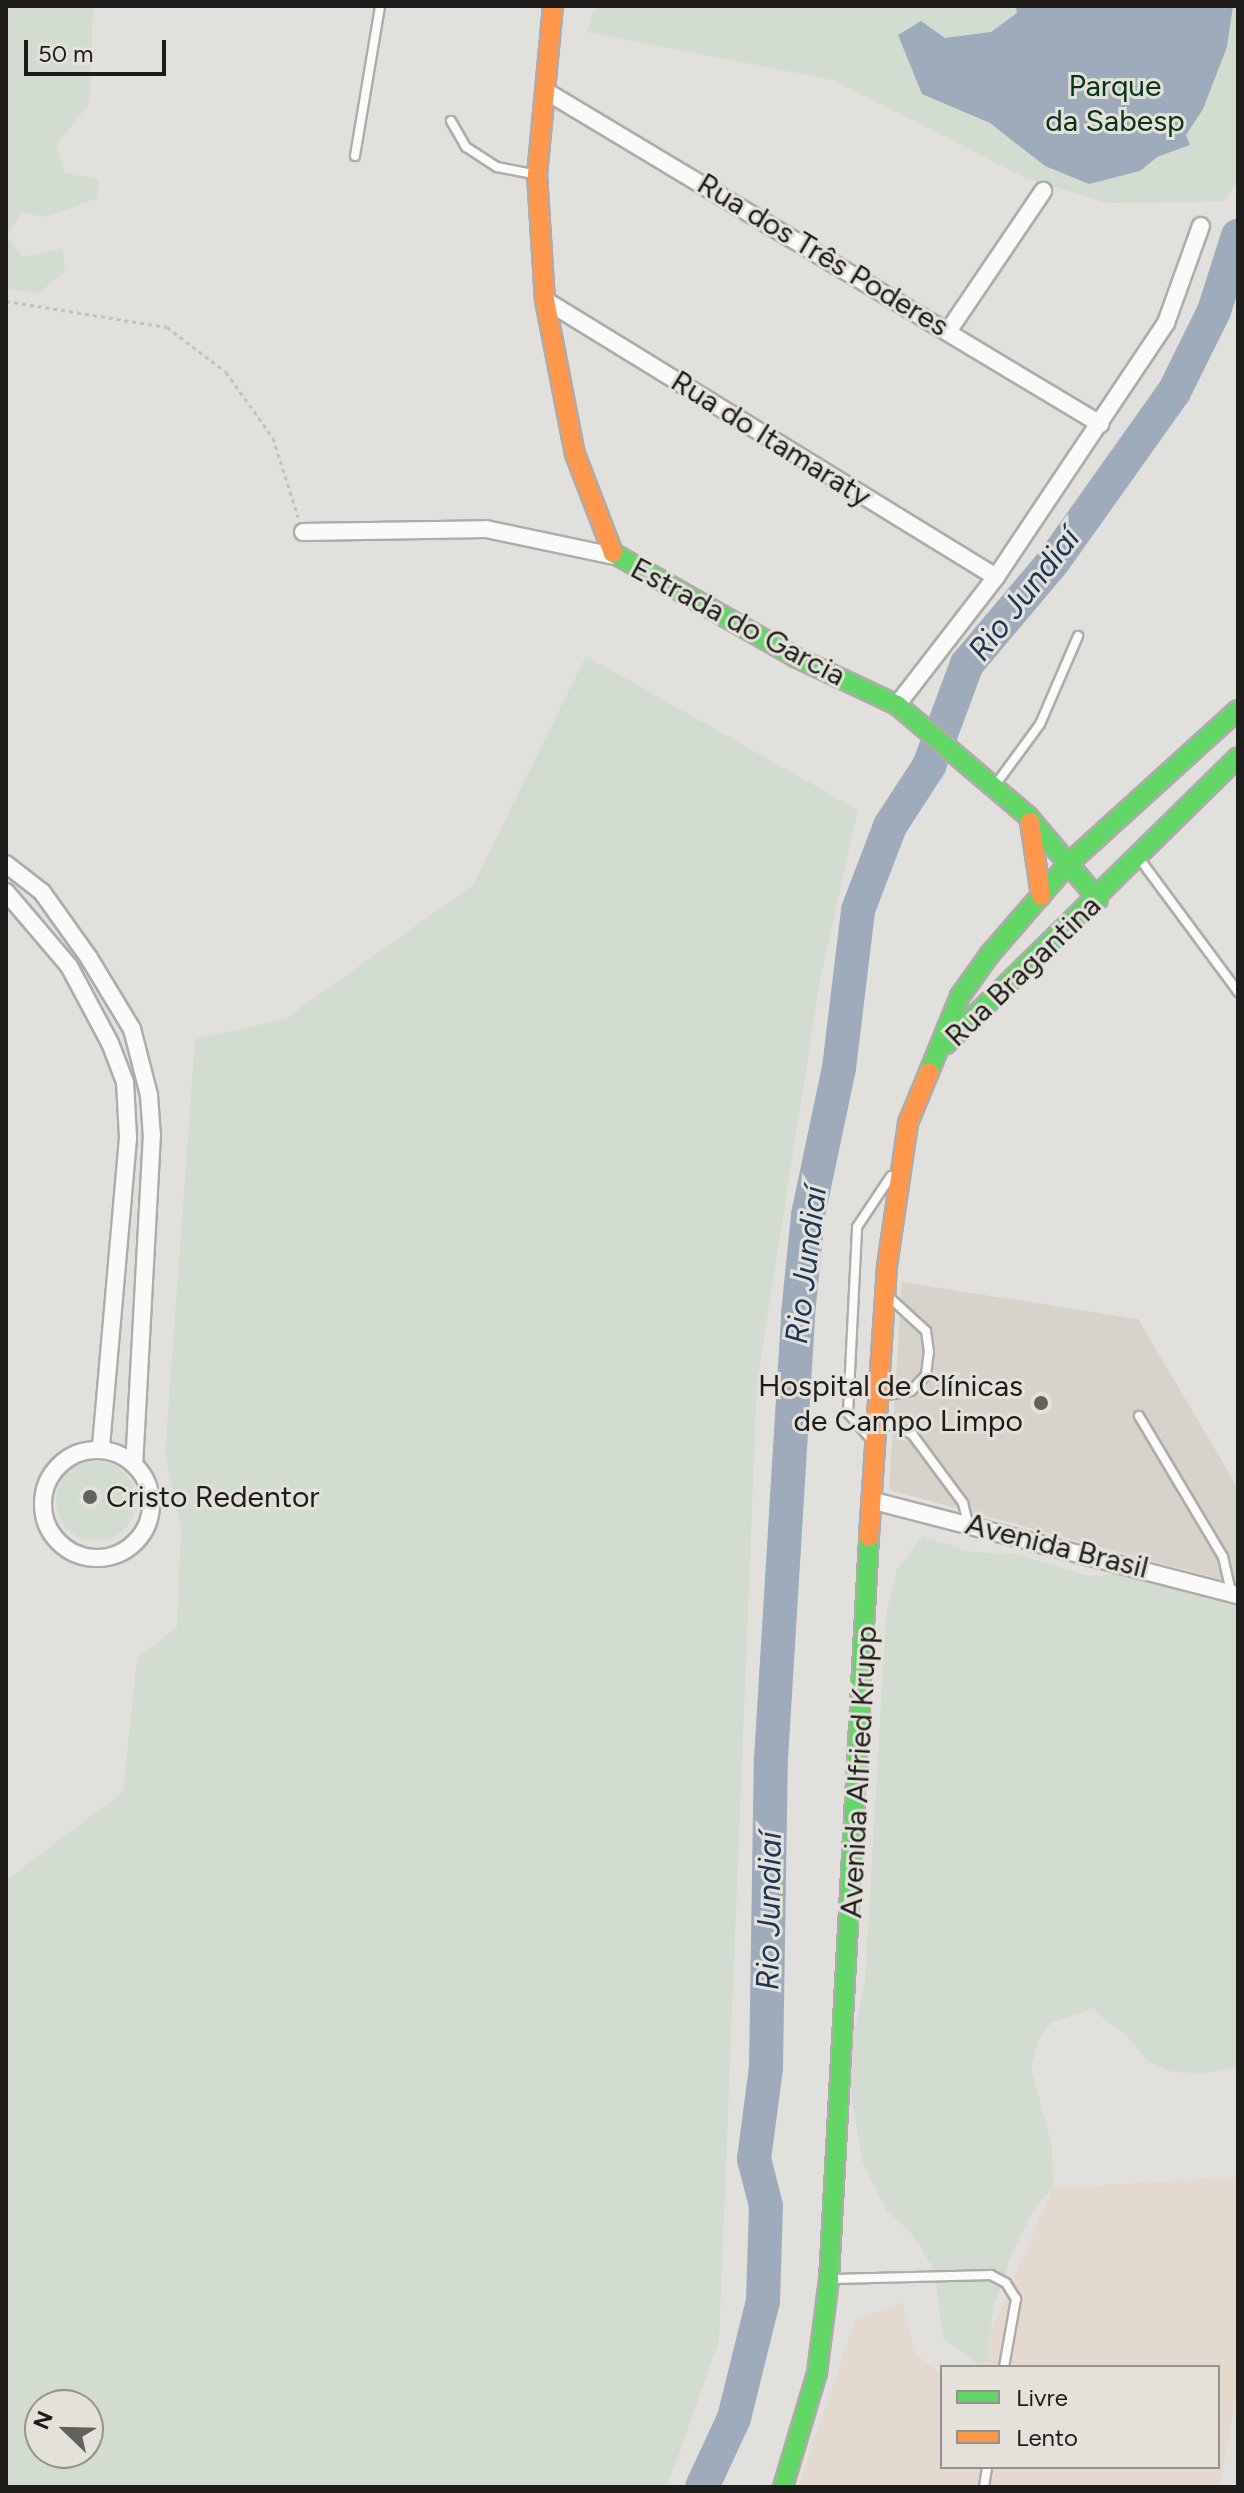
<!DOCTYPE html>
<html>
<head>
<meta charset="utf-8">
<style>
	body { margin:0 }
	#map { position:relative; width:1244px; height:2493px; overflow:hidden; background:#e2e0dd; font-family:Figtree,sans-serif }
	div>[style] { position:absolute }
	.industrial>* { inset:0; background:#e4d9cf }
	.built>* { inset:0; background:#d7d3cb }
	.green>* { inset:0; background:#d2dcd1 }
	.round { border-radius:50% }
	.water>* { inset:0; background:#9eabbb }
	.river>* { height:34px; margin:-17px; padding:0 17px; transform-origin:17px; border-radius:17px; background:#9eabbb }
	.path>* { height:3px; margin-top:-1.5px; transform-origin:0; background:repeating-linear-gradient(90deg,#c2c0c0 0 4px,transparent 0 8px) }
	.roads { filter:drop-shadow(2px 0 #adaca9) drop-shadow(-2px 0 #adaca9) drop-shadow(0 2px #adaca9) drop-shadow(0 -2px #adaca9) }
	.lane>* { height:8px; margin:-4px; padding:0 4px; transform-origin:4px; border-radius:4px; background:#fbfafa }
	.street>* { height:16px; margin:-8px; padding:0 8px; transform-origin:8px; border-radius:8px; background:#fbfafa }
	.street>.ring { margin:-8px; padding:0; box-sizing:content-box; background:none; border:16px solid #fbfafa; border-radius:50% }
	.fast>* { height:18px; margin:-9px; padding:0 9px; transform-origin:9px; border-radius:9px; background:#63d668 }
	.slow>* { height:18px; margin:-9px; padding:0 9px; transform-origin:9px; border-radius:9px; background:#ff974d }
	.dots>* { width:22px; height:22px; translate:-50% -50%; box-sizing:border-box; border:4px solid #e4e1db; border-radius:50% }
	span { translate:-50% -50%; white-space:nowrap; text-align:center; line-height:1.15; -webkit-text-stroke:6px #e4e1db; paint-order:stroke }
	.park-label { font-size:30px; color:#053416 }
	.street-label { font-size:30px; color:#1d1c1a }
	.poi-label { font-size:30px; color:#1d1c1a }
	.right { translate:-100% -50%; text-align:right }
	.left { translate:0 -50%; text-align:left }
	.water-label { font-size:32px; color:#193659; font-style:italic }
	.frame { position:absolute; inset:0; border:8px solid #1d1c1a; pointer-events:none }
	.legend { position:absolute; left:940px; top:2365px; width:280px; height:104px; box-sizing:border-box; background:#e4e1db; border:2px solid #94928e; margin:0; padding:10px 14px; list-style:none; font-size:24px; color:#1d1c1a }
	.legend li { display:flex; align-items:center; gap:16px; height:40px }
	.legend b { width:40px; border:2px solid #94928e }
	.north { position:absolute; left:24px; top:2389px; width:80px; height:80px; box-sizing:border-box; background:#e4e1db; border:2px solid #94928e; border-radius:50%; rotate:293deg; font-size:22px; font-weight:700; line-height:32px; text-align:center; color:#1d1c1a }
	.north::after { content:''; display:block; margin:auto; width:28px; height:36px; background:#62615e; clip-path:polygon(50% 0,100% 100%,50% 72%,0 100%) }
	.scale { position:absolute; left:24px; top:40px; width:142px; height:36px; box-sizing:border-box; border:4px solid #1d1c1a; border-top:0; padding-left:10px; font-size:24px; line-height:28px; white-space:nowrap; color:#1d1c1a; -webkit-text-stroke:6px #e4e1db; paint-order:stroke }
</style>
</head>
<body>
<div id="map">
	<div class="industrial">
		<div style="clip-path:polygon(1238px 2177px,1238px 2382px,1220px 2487px,798px 2487px,855px 2321px,902px 2302px,915px 2354px,942px 2374px,942px 2467px,1218px 2467px,1218px 2367px,975px 2367px,1053px 2188px)"></div>
	</div>
	<div class="built">
		<div style="clip-path:polygon(902px 1282px,1138px 1319px,1238px 1488px,1238px 1584px,889px 1490px)"></div>
	</div>
	<div class="green">
		<div style="clip-path:polygon(6px 6px,93px 6px,90px 102px,57px 145px,65px 173px,98px 179px,98px 198px,45px 217px,22px 212px,6px 236px,23px 257px,63px 248px,65px 271px,39px 293px,6px 289px)"></div>
		<div style="clip-path:polygon(607px 6px,1238px 6px,1238px 181px,1223px 202px,1107px 203px,1028px 179px,833px 80px,587px 32px,593px 11px)"></div>
		<div style="clip-path:polygon(evenodd,586px 656px,858px 810px,820px 981px,757px 1383px,719px 2341px,667px 2487px,6px 2487px,6px 1880px,123px 1792px,137px 1658px,177px 1627px,181px 1528px,165px 1455px,195px 1039px,285px 1019px,473px 885px,586px 656px,88px 2405px,88px 2453px,40px 2453px,40px 2405px,88px 2405px)"></div>
		<div class="round" style="left:56px;top:1461px;width:80px;height:80px"></div>
		<div style="clip-path:polygon(923px 1536px,971px 1552px,1017px 1554px,1088px 1576px,1148px 1571px,1238px 1595px,1238px 2067px,1199px 2074px,1168px 2071px,1147px 2061px,1125px 2034px,1091px 2009px,1052px 2022px,1039px 2038px,1031px 2068px,1052px 2146px,1053px 2188px,1036px 2205px,1013px 2251px,994px 2307px,986px 2361px,979px 2365px,943px 2338px,934px 2269px,910px 2232px,886px 2210px,863px 2164px,847px 2068px,865px 1980px,886px 1615px,897px 1569px)"></div>
	</div>
	<div class="water">
		<div style="clip-path:polygon(1016px 6px,1233px 6px,1227px 47px,1203px 109px,1186px 135px,1190px 145px,1157px 157px,1140px 171px,1089px 184px,1045px 166px,990px 123px,922px 94px,898px 35px,921px 21px,945px 38px,991px 32px,1017px 13px)"></div>
	</div>
	<div class="river">
		<div style="left:702px;top:2487px;width:76px;rotate:-65.1deg"></div>
		<div style="left:734px;top:2418px;width:121px;rotate:-76.1deg"></div>
		<div style="left:763px;top:2301px;width:95px;rotate:-88.2deg"></div>
		<div style="left:766px;top:2206px;width:49px;rotate:-104.3deg"></div>
		<div style="left:754px;top:2159px;width:92px;rotate:-82.5deg"></div>
		<div style="left:766px;top:2068px;width:309px;rotate:-89.1deg"></div>
		<div style="left:771px;top:1759px;width:446px;rotate:-86.5deg"></div>
		<div style="left:798px;top:1314px;width:100px;rotate:-84.2deg"></div>
		<div style="left:808px;top:1215px;width:150px;rotate:-78.1deg"></div>
		<div style="left:839px;top:1068px;width:159px;rotate:-83.1deg"></div>
		<div style="left:858px;top:910px;width:90px;rotate:-69.1deg"></div>
		<div style="left:890px;top:826px;width:72px;rotate:-57deg"></div>
		<div style="left:929px;top:766px;width:109px;rotate:-69.6deg"></div>
		<div style="left:967px;top:664px;width:133px;rotate:-49.9deg"></div>
		<div style="left:1053px;top:562px;width:209px;rotate:-54.6deg"></div>
		<div style="left:1174px;top:392px;width:90px;rotate:-63.7deg"></div>
		<div style="left:1214px;top:311px;width:79px;rotate:-72.3deg"></div>
	</div>
	<div class="path">
		<div style="left:6px;top:301px;width:163px;rotate:9.2deg"></div>
		<div style="left:167px;top:327px;width:74px;rotate:37.3deg"></div>
		<div style="left:226px;top:372px;width:81px;rotate:54.5deg"></div>
		<div style="left:273px;top:438px;width:83px;rotate:72.4deg"></div>
	</div>
	<div class="roads">
		<div class="lane">
			<div style="left:451px;top:121px;width:30px;rotate:60deg"></div>
			<div style="left:466px;top:147px;width:37px;rotate:33deg"></div>
			<div style="left:497px;top:167px;width:36px;rotate:11deg"></div>
			<div style="left:355px;top:156px;width:152px;rotate:-80.5deg"></div>
			<div style="left:996px;top:784px;width:74px;rotate:-53.7deg"></div>
			<div style="left:1040px;top:724px;width:96px;rotate:-66.6deg"></div>
			<div style="left:1139px;top:858px;width:167px;rotate:53.5deg"></div>
			<div style="left:882px;top:1396px;width:29px;rotate:-10deg"></div>
			<div style="left:911px;top:1391px;width:22px;rotate:-47deg"></div>
			<div style="left:926px;top:1375px;width:23px;rotate:-83deg"></div>
			<div style="left:929px;top:1352px;width:21px;rotate:-98deg"></div>
			<div style="left:926px;top:1331px;width:50px;rotate:-137.4deg"></div>
			<div style="left:1139px;top:1416px;width:164px;rotate:59.2deg"></div>
			<div style="left:1223px;top:1557px;width:35px;rotate:77deg"></div>
			<div style="left:880px;top:1421px;width:35px;rotate:22deg"></div>
			<div style="left:912px;top:1434px;width:86px;rotate:53.5deg"></div>
			<div style="left:963px;top:1503px;width:21px;rotate:76deg"></div>
			<div style="left:868px;top:1436px;width:30px;rotate:-131deg"></div>
			<div style="left:848px;top:1413px;width:186px;rotate:-87.2deg"></div>
			<div style="left:857px;top:1227px;width:61px;rotate:-56.3deg"></div>
			<div style="left:834px;top:2279px;width:157px;rotate:-1.5deg"></div>
			<div style="left:991px;top:2275px;width:17px;rotate:28deg"></div>
			<div style="left:1006px;top:2283px;width:19px;rotate:58deg"></div>
			<div style="left:1016px;top:2299px;width:69px;rotate:100deg"></div>
			<div style="left:984px;top:2487px;width:20px;rotate:-81deg"></div>
		</div>
		<div class="street">
			<div style="left:544px;top:90px;width:649px;rotate:30.99deg"></div>
			<div style="left:545px;top:300px;width:529px;rotate:31.56deg"></div>
			<div style="left:949px;top:330px;width:168px;rotate:-55.9deg"></div>
			<div style="left:303px;top:532px;width:183px;rotate:-0.9deg"></div>
			<div style="left:486px;top:529px;width:131px;rotate:11.9deg"></div>
			<div style="left:897px;top:705px;width:162px;rotate:-52.3deg"></div>
			<div style="left:996px;top:577px;width:306px;rotate:-56.2deg"></div>
			<div style="left:1166px;top:323px;width:103px;rotate:-70.2deg"></div>
			<div style="left:6px;top:864px;width:46px;rotate:37.9deg"></div>
			<div style="left:42px;top:892px;width:81px;rotate:54.5deg"></div>
			<div style="left:89px;top:958px;width:83px;rotate:58.8deg"></div>
			<div style="left:132px;top:1029px;width:68px;rotate:75.6deg"></div>
			<div style="left:149px;top:1095px;width:39px;rotate:86deg"></div>
			<div style="left:152px;top:1134px;width:329px;rotate:93.1deg"></div>
			<div style="left:6px;top:892px;width:97px;rotate:49.6deg"></div>
			<div style="left:69px;top:966px;width:87px;rotate:62deg"></div>
			<div style="left:110px;top:1043px;width:42px;rotate:69deg"></div>
			<div style="left:125px;top:1082px;width:56px;rotate:86.9deg"></div>
			<div style="left:128px;top:1138px;width:312px;rotate:95deg"></div>
			<div class="ring" style="left:43px;top:1450px;width:92px;height:92px"></div>
			<div style="left:874px;top:1501px;width:376px;rotate:14.5deg"></div>
		</div>
		<div class="fast">
			<div style="left:613px;top:553px;width:210px;rotate:29.7deg"></div>
			<div style="left:795px;top:657px;width:113px;rotate:25.2deg"></div>
			<div style="left:897px;top:705px;width:172px;rotate:40.3deg"></div>
			<div style="left:1028px;top:816px;width:109px;rotate:49.9deg"></div>
			<div style="left:946px;top:1044px;width:409px;rotate:-44.5deg"></div>
			<div style="left:929px;top:1072px;width:82px;rotate:-67.8deg"></div>
			<div style="left:960px;top:996px;width:52px;rotate:-54.5deg"></div>
			<div style="left:990px;top:954px;width:119px;rotate:-49.1deg"></div>
			<div style="left:1068px;top:864px;width:229px;rotate:-42.2deg"></div>
			<div style="left:783px;top:2487px;width:119px;rotate:-73.4deg"></div>
			<div style="left:817px;top:2373px;width:95px;rotate:-82.7deg"></div>
			<div style="left:829px;top:2279px;width:743px;rotate:-86.91deg"></div>
		</div>
		<div class="slow">
			<div style="left:553px;top:6px;width:169px;rotate:95.4deg"></div>
			<div style="left:537px;top:174px;width:126px;rotate:86.4deg"></div>
			<div style="left:545px;top:300px;width:157px;rotate:79deg"></div>
			<div style="left:575px;top:454px;width:106px;rotate:69deg"></div>
			<div style="left:1030px;top:822px;width:75px;rotate:81.5deg"></div>
			<div style="left:869px;top:1537px;width:272px;rotate:-86.2deg"></div>
			<div style="left:887px;top:1266px;width:145px;rotate:-81.6deg"></div>
			<div style="left:908px;top:1123px;width:55px;rotate:-67.6deg"></div>
		</div>
	</div>
	<div class="dots">
		<div style="left:1041px;top:1403px;background:#62615e"></div>
		<div style="left:90px;top:1497px;background:#62615e"></div>
	</div>
	<div class="park-label">
		<span style="left:1115px;top:103px">Parque<br>da Sabesp</span>
	</div>
	<div class="street-label">
		<span style="left:823px;top:255px;rotate:31deg">Rua dos Três Poderes</span>
		<span style="left:771px;top:439px;rotate:32deg">Rua do Itamaraty</span>
		<span style="left:738px;top:622px;rotate:28deg">Estrada do Garcia</span>
		<span style="left:1023px;top:971px;rotate:-44deg">Rua Bragantina</span>
		<span style="left:1057px;top:1546px;rotate:14deg">Avenida Brasil</span>
		<span style="left:859px;top:1772px;rotate:-87deg">Avenida Alfried Krupp</span>
	</div>
	<div class="poi-label">
		<span class="right" style="left:1023px;top:1403px">Hospital de Clínicas<br>de Campo Limpo</span>
		<span class="left" style="left:106px;top:1497px">Cristo Redentor</span>
	</div>
	<div class="water-label">
		<span style="left:1024px;top:594px;rotate:-52deg">Rio Jundiaí</span>
		<span style="left:806px;top:1265px;rotate:-83deg">Rio Jundiaí</span>
		<span style="left:769px;top:1911px;rotate:-89deg">Rio Jundiaí</span>
	</div>
	<div class="frame"></div>
	<ul class="legend">
	<li><b style="height:10px;background:#63d668"></b>Livre</li>
	<li><b style="height:10px;background:#ff974d"></b>Lento</li>
	</ul>
	<div class="north">N</div>
	<div class="scale">50 m</div>
</div>
</body>
</html>
